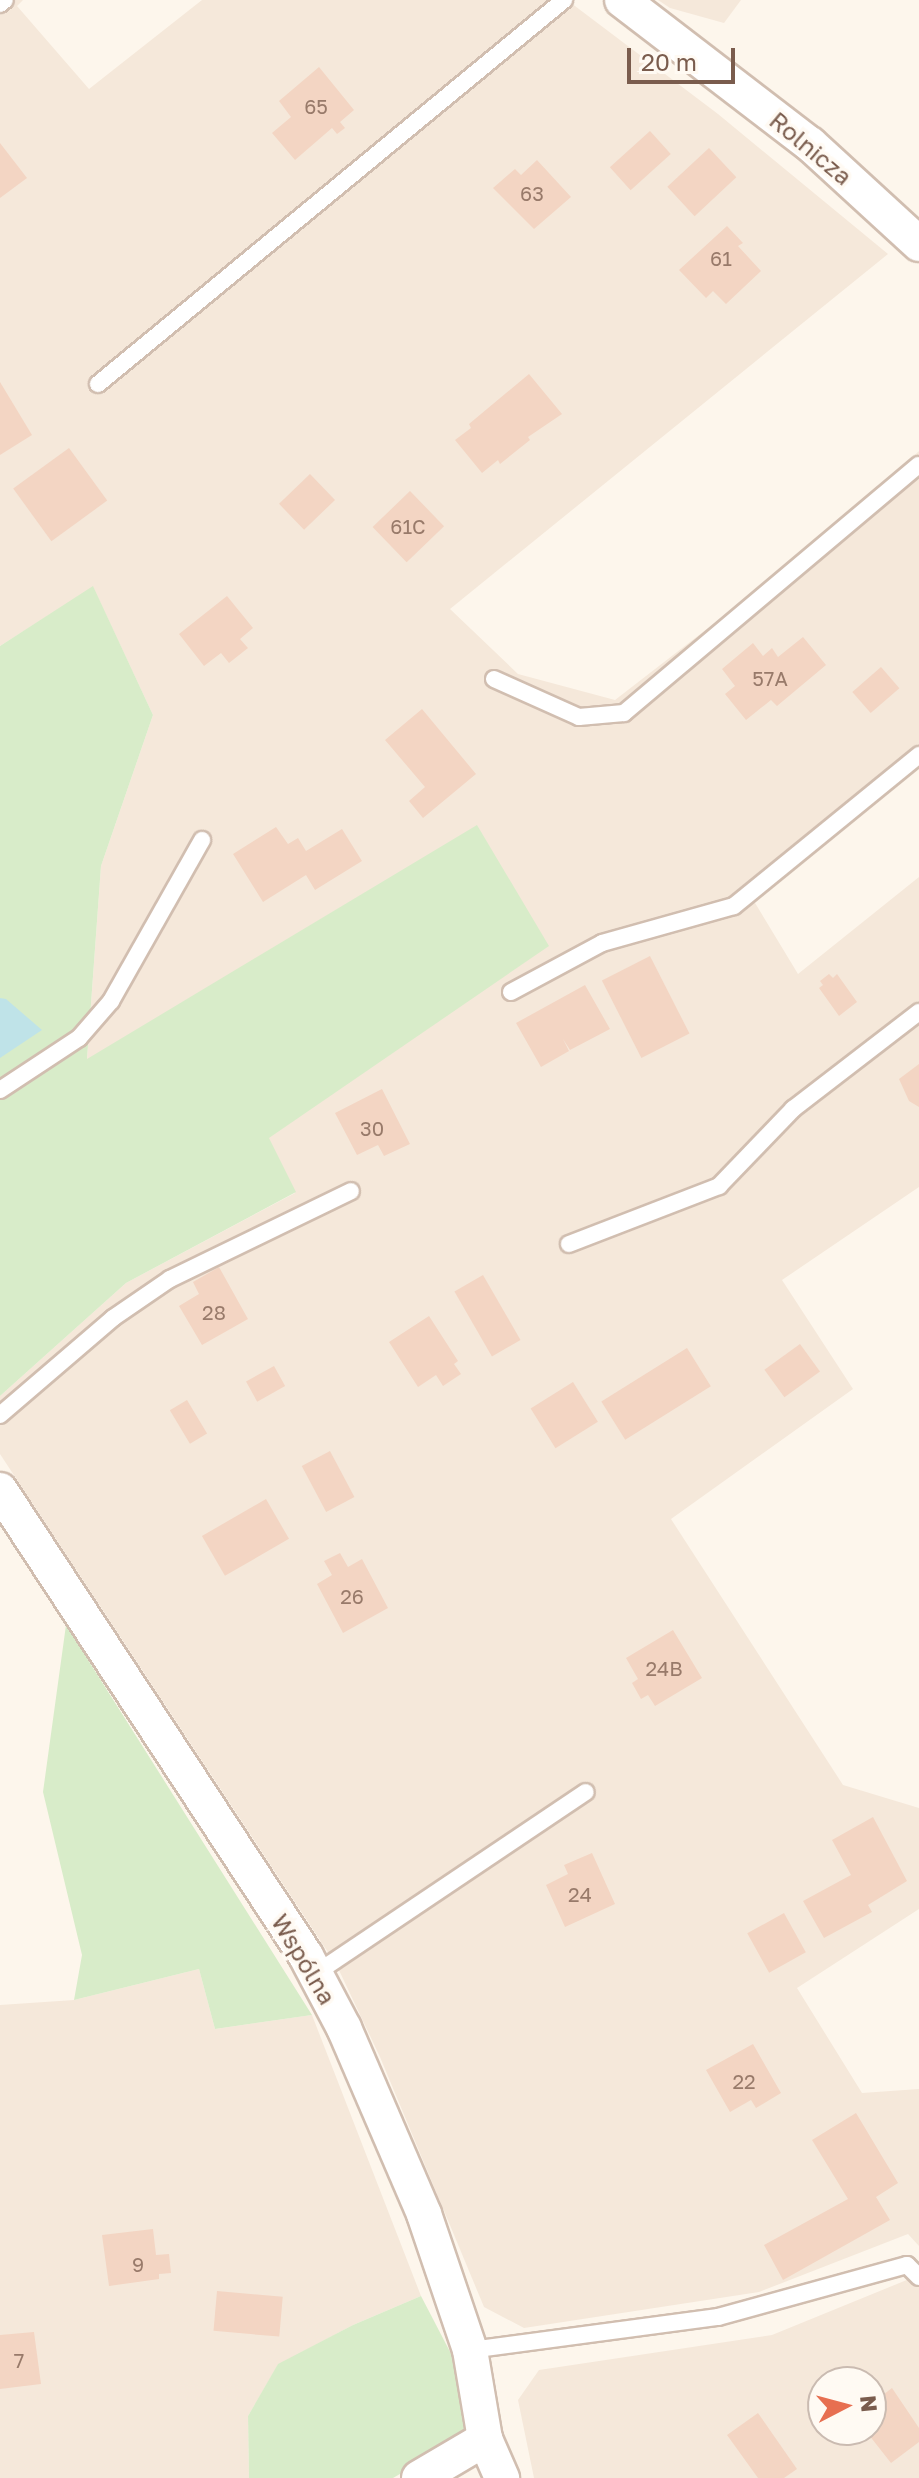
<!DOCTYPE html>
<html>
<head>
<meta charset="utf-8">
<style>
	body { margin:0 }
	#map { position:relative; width:919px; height:2478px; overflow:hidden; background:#fdf6ec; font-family:"Golos Text",sans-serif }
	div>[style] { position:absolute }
	.residential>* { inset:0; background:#f5e8da }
	.green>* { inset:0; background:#d8ecc9 }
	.water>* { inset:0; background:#bfe3e8 }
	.building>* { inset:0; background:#f3d5c3; transform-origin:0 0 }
	.roads { filter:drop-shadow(2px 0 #d1beb0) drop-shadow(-2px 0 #d1beb0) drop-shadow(0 2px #d1beb0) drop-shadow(0 -2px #d1beb0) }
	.service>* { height:16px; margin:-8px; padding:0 8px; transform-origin:8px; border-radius:8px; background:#fff }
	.minor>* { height:34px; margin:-17px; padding:0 17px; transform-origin:17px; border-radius:17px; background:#fff }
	span { translate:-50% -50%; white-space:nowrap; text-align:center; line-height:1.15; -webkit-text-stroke:7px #fffaf3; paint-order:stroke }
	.number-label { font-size:20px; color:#987a6a }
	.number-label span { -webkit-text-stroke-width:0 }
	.street-label { font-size:24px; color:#7a5c4d }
	.north { position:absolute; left:807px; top:2366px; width:80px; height:80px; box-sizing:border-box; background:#fffaf3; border:2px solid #cabbb1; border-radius:50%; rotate:84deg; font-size:22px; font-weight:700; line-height:32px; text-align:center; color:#7a5c4d }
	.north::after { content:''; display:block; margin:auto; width:28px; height:36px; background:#e76f51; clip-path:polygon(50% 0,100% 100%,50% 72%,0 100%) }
	.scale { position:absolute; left:627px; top:48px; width:108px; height:36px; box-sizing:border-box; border:4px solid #7a5c4d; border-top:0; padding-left:10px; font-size:24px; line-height:28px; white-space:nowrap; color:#7a5c4d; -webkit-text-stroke:6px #fffaf3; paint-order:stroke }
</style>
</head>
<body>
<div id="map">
	<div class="residential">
		<div style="clip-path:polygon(0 0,23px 0,17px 6px,89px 89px,202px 0,567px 0,718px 114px,888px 254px,450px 609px,518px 674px,615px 700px,835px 530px,919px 451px,919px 754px,749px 893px,798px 974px,919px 877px,919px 1187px,782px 1280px,853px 1389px,671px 1519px,843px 1785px,919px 1808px,919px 1909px,797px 1988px,862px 2093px,919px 2089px,919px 2246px,908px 2234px,759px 2292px,524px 2328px,484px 2307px,380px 2057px,337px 1966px,0 1454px,0 1396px,126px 1283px,295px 1193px,268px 1138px,548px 946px,477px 826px,87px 1060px,101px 866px,153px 715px,93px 587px,0 646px)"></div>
		<div style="clip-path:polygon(658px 0,741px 0,724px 23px,670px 8px)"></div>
		<div style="clip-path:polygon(199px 1969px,215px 2029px,312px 2015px,421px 2296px,353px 2325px,278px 2365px,248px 2416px,249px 2478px,0 2478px,0 2005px,74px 2000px)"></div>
		<div style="clip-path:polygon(evenodd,919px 2275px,919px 2478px,534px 2478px,518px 2400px,539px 2370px,772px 2335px,919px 2275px,823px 2382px,871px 2382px,871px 2430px,823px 2430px,823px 2382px)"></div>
	</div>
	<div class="green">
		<div style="clip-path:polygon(93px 586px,153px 715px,101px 866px,87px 1059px,477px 825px,549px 946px,269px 1138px,296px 1192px,126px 1283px,0 1396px,0 646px)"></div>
		<div style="clip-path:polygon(66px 1625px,312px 2015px,215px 2029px,199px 1969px,74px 2000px,82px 1955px,43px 1792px)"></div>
		<div style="clip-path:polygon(421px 2296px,459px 2369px,466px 2436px,393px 2478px,249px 2478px,248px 2416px,278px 2364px,353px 2325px)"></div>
	</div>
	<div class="water">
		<div style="clip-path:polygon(0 998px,6px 999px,42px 1030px,0 1058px)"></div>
	</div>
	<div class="building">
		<div style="clip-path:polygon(319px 67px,354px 110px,340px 122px,345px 128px,337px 134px,332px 128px,295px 160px,272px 133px,291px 117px,279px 101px)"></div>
		<div style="left:650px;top:131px;width:31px;height:54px;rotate:48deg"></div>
		<div style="clip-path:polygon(0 143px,27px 178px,0 198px)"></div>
		<div style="left:709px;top:148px;width:40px;height:57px;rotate:47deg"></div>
		<div style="clip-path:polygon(537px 160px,571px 197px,534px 229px,493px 188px,515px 169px,521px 175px)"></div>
		<div style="clip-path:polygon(727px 226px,743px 243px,738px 246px,761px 271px,726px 304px,713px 291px,706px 298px,679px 270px)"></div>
		<div style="clip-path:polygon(529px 374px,562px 414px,528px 437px,530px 440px,500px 464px,498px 460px,482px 473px,455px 440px,471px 428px,469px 424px)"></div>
		<div style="clip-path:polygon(0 382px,32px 435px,0 455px)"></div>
		<div style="left:69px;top:448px;width:65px;height:69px;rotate:54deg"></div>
		<div style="left:310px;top:474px;width:36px;height:43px;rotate:46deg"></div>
		<div style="left:410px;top:491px;width:49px;height:52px;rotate:46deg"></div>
		<div style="clip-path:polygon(227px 596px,253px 628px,240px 639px,248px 648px,229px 663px,221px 653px,204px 666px,179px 634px)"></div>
		<div style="clip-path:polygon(803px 637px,826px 665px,777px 706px,771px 700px,746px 720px,725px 694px,735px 686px,722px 669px,753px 643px,763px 656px,772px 648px,778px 657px)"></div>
		<div style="left:881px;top:667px;width:28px;height:38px;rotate:49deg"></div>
		<div style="clip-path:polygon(422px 709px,476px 774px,423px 818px,409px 801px,425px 787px,385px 740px)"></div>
		<div style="clip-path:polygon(276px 827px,288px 844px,298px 838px,306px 851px,342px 829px,362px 861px,315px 890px,306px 875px,263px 902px,233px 854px)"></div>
		<div style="left:650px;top:956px;width:87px;height:54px;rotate:63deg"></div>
		<div style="clip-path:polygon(829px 974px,833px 978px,837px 974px,857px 1002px,839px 1016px,819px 988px,823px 985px,820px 981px)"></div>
		<div style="clip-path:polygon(585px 985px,610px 1029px,570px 1050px,563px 1039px,569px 1051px,541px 1067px,516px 1023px)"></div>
		<div style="clip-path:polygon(919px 1064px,919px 1107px,909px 1101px,899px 1079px)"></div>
		<div style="clip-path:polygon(382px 1089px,410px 1144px,384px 1156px,378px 1145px,357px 1155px,335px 1113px)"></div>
		<div style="clip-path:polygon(219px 1267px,248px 1319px,202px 1345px,179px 1306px,199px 1294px,193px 1282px)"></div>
		<div style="left:483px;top:1275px;width:75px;height:33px;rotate:60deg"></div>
		<div style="clip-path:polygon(429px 1316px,458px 1361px,454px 1364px,461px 1374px,443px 1386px,436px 1375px,418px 1387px,389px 1342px)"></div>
		<div style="left:800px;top:1344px;width:34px;height:44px;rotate:54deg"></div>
		<div style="left:687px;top:1348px;width:45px;height:101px;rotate:58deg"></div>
		<div style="left:274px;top:1366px;width:23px;height:32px;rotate:61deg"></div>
		<div style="left:573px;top:1382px;width:47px;height:50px;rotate:58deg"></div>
		<div style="left:187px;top:1400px;width:39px;height:20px;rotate:59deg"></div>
		<div style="left:330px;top:1451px;width:52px;height:32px;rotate:62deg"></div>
		<div style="left:266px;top:1499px;width:46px;height:74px;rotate:60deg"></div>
		<div style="clip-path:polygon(340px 1553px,348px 1567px,362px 1559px,388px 1608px,343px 1633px,317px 1584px,332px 1575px,324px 1561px)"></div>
		<div style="clip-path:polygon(673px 1630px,702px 1678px,655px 1706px,648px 1695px,641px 1699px,632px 1683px,638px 1679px,626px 1658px)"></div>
		<div style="clip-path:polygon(873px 1817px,907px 1881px,868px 1905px,872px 1912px,824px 1938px,803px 1901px,851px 1875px,832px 1840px)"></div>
		<div style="clip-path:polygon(592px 1853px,615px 1904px,565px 1927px,546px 1885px,568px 1874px,564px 1865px)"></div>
		<div style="left:784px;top:1913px;width:45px;height:42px;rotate:61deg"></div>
		<div style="clip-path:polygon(753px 2044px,781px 2093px,756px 2108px,751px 2100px,730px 2112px,706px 2070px)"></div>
		<div style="clip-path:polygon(856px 2113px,898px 2183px,876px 2197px,890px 2220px,783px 2280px,764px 2245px,848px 2199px,812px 2140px)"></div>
		<div style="clip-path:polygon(153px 2229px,156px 2255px,169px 2254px,171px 2273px,159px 2274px,159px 2279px,109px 2286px,102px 2235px)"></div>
		<div style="left:217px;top:2291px;width:66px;height:40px;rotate:5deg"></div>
		<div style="clip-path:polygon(34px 2332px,41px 2384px,0 2389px,0 2335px)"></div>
		<div style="clip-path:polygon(892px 2388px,919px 2428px,919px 2442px,891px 2463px,865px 2430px,871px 2430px,871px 2404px)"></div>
		<div style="clip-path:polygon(758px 2413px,797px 2469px,784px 2478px,758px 2478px,727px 2435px)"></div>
	</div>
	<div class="roads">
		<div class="service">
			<div style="left:0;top:4px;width:6px;rotate:-39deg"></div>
			<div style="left:98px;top:384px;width:604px;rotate:-39.49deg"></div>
			<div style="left:494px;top:679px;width:93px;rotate:24.1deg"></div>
			<div style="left:579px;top:717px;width:45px;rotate:-5.1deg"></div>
			<div style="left:624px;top:713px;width:385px;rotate:-40.1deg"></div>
			<div style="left:511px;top:992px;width:103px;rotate:-28.3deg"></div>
			<div style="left:602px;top:943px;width:137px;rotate:-15.7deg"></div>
			<div style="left:734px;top:906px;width:239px;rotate:-39.2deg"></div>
			<div style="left:0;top:1090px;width:95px;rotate:-33.4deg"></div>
			<div style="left:79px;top:1038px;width:49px;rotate:-49.1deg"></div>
			<div style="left:111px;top:1001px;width:185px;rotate:-60.5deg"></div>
			<div style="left:569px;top:1244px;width:161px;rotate:-21.1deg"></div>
			<div style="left:719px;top:1186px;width:107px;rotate:-46.1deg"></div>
			<div style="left:793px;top:1109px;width:159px;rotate:-37.6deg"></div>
			<div style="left:0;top:1415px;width:149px;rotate:-40.6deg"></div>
			<div style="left:113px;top:1318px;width:69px;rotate:-34.4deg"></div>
			<div style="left:170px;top:1279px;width:201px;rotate:-25.9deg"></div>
			<div style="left:315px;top:1974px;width:326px;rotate:-33.9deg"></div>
			<div style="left:470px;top:2350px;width:250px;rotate:-7.6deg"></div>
			<div style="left:718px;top:2317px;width:196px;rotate:-15.4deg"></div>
			<div style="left:907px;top:2265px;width:17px;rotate:45deg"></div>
		</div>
		<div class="minor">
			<div style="left:622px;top:0;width:237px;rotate:37.5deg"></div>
			<div style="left:810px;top:144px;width:148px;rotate:42.5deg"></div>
			<div style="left:0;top:1490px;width:557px;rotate:56.71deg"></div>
			<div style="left:306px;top:1956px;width:81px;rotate:62.2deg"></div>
			<div style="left:344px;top:2028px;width:202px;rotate:66.7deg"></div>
			<div style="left:424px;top:2214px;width:144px;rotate:71.3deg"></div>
			<div style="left:470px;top:2350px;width:90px;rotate:80.4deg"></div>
			<div style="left:485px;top:2439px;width:43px;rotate:66.4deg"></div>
			<div style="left:419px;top:2478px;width:77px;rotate:-30.6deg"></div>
		</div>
	</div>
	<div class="number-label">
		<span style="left:316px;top:106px">65</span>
		<span style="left:532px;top:193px">63</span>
		<span style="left:721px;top:258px">61</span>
		<span style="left:408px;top:526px">61C</span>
		<span style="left:770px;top:678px">57A</span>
		<span style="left:372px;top:1128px">30</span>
		<span style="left:214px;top:1312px">28</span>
		<span style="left:352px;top:1596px">26</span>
		<span style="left:664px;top:1668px">24B</span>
		<span style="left:580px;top:1894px">24</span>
		<span style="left:744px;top:2081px">22</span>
		<span style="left:138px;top:2264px">9</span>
		<span style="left:19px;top:2360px">7</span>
	</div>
	<div class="street-label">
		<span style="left:811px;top:148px;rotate:40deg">Rolnicza</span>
		<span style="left:304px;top:1959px;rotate:59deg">Wspólna</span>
	</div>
	<div class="north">N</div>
	<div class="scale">20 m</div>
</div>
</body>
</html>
